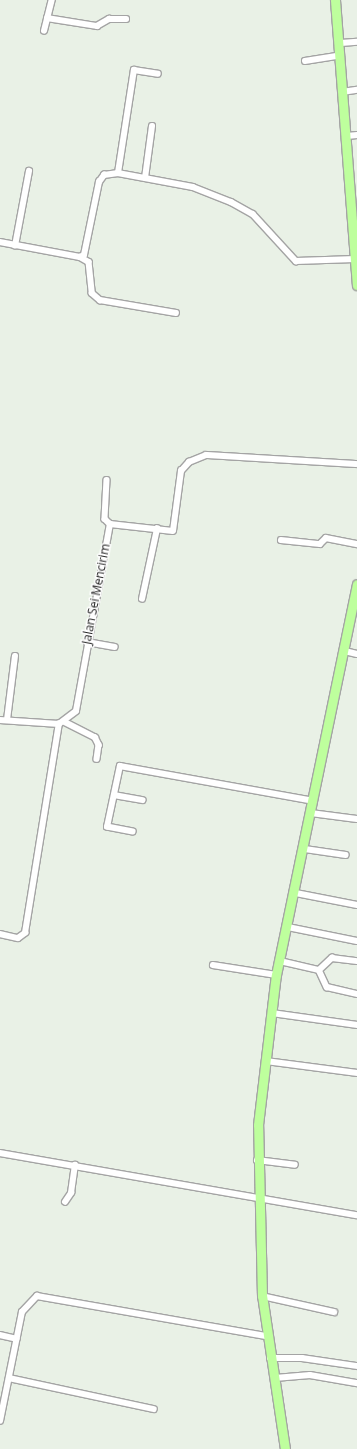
<!DOCTYPE html>
<html>
<head>
<meta charset="utf-8">
<style>
	body { margin:0 }
	#map { position:relative; width:357px; height:1449px; overflow:hidden; background:#e9f1e6; font-family:"Open Sans",sans-serif }
	div>[style] { position:absolute }
	.roads { filter:drop-shadow(1px 0 #a4a4a4) drop-shadow(-1px 0 #a4a4a4) drop-shadow(0 1px #a4a4a4) drop-shadow(0 -1px #a4a4a4) }
	.street>* { height:5.5px; margin:-2.75px; padding:0 2.75px; transform-origin:2.75px; border-radius:2.75px; background:#fff }
	.primary>* { height:9px; margin:-4.5px; padding:0 4.5px; transform-origin:4.5px; border-radius:4.5px; background:#beff9d }
	span { translate:-50% -50%; white-space:nowrap; text-align:center; line-height:1.15; -webkit-text-stroke:3px #fff; paint-order:stroke }
	.street-label { font-size:12px; color:#202020 }
</style>
</head>
<body>
<div id="map">
	<div class="roads">
		<div class="street">
			<div style="left:47px;top:18px;width:51px;rotate:9.1deg"></div>
			<div style="left:97px;top:26px;width:14px;rotate:-30deg"></div>
			<div style="left:109px;top:19px;width:17px"></div>
			<div style="left:44px;top:31px;width:32px;rotate:-76deg"></div>
			<div style="left:341px;top:43px;width:16px;rotate:-4deg"></div>
			<div style="left:305px;top:61px;width:33px;rotate:-9deg"></div>
			<div style="left:342px;top:92px;width:15px;rotate:-8deg"></div>
			<div style="left:347px;top:136px;width:10px;rotate:-6deg"></div>
			<div style="left:118px;top:173px;width:104px;rotate:-81.2deg"></div>
			<div style="left:134px;top:70px;width:24px;rotate:9deg"></div>
			<div style="left:145px;top:178px;width:52px;rotate:-82.3deg"></div>
			<div style="left:0;top:242px;width:81px;rotate:10.6deg"></div>
			<div style="left:80px;top:257px;width:4px;rotate:-27deg"></div>
			<div style="left:84px;top:255px;width:75px;rotate:-78.4deg"></div>
			<div style="left:99px;top:182px;width:9px;rotate:-54deg"></div>
			<div style="left:104px;top:175px;width:14px;rotate:-8deg"></div>
			<div style="left:118px;top:173px;width:76px;rotate:10.6deg"></div>
			<div style="left:193px;top:187px;width:41px;rotate:21.5deg"></div>
			<div style="left:231px;top:202px;width:25px;rotate:29deg"></div>
			<div style="left:253px;top:214px;width:64px;rotate:47.5deg"></div>
			<div style="left:296px;top:261px;width:59px;rotate:-1.9deg"></div>
			<div style="left:15px;top:246px;width:76px;rotate:-79.4deg"></div>
			<div style="left:80px;top:257px;width:10px;rotate:29deg"></div>
			<div style="left:89px;top:262px;width:31px;rotate:84deg"></div>
			<div style="left:92px;top:293px;width:11px;rotate:41deg"></div>
			<div style="left:100px;top:300px;width:77px;rotate:9.7deg"></div>
			<div style="left:107px;top:480px;width:39px;rotate:93deg"></div>
			<div style="left:105px;top:519px;width:7px;rotate:45deg"></div>
			<div style="left:110px;top:524px;width:63px;rotate:6.3deg"></div>
			<div style="left:173px;top:531px;width:61px;rotate:-82.4deg"></div>
			<div style="left:181px;top:471px;width:12px;rotate:-48deg"></div>
			<div style="left:189px;top:462px;width:18px;rotate:-22deg"></div>
			<div style="left:206px;top:455px;width:151px;rotate:3.4deg"></div>
			<div style="left:281px;top:540px;width:39px;rotate:6deg"></div>
			<div style="left:320px;top:544px;width:8px;rotate:-45deg"></div>
			<div style="left:326px;top:538px;width:32px;rotate:11deg"></div>
			<div style="left:142px;top:599px;width:72px;rotate:-77.9deg"></div>
			<div style="left:87px;top:642px;width:28px;rotate:10deg"></div>
			<div style="left:345px;top:651px;width:12px;rotate:14deg"></div>
			<div style="left:0;top:720px;width:59px;rotate:3.9deg"></div>
			<div style="left:59px;top:724px;width:21px;rotate:-37deg"></div>
			<div style="left:76px;top:711px;width:190px;rotate:-79.7deg"></div>
			<div style="left:7px;top:720px;width:64px;rotate:-82.9deg"></div>
			<div style="left:65px;top:722px;width:34px;rotate:27deg"></div>
			<div style="left:95px;top:737px;width:9px;rotate:63deg"></div>
			<div style="left:99px;top:745px;width:14px;rotate:98deg"></div>
			<div style="left:114px;top:795px;width:29px;rotate:10deg"></div>
			<div style="left:311px;top:813px;width:46px;rotate:7.4deg"></div>
			<div style="left:133px;top:832px;width:26px;rotate:-169deg"></div>
			<div style="left:107px;top:827px;width:62px;rotate:-78deg"></div>
			<div style="left:120px;top:766px;width:197px;rotate:10.2deg"></div>
			<div style="left:305px;top:849px;width:41px;rotate:8.3deg"></div>
			<div style="left:296px;top:893px;width:62px;rotate:11.1deg"></div>
			<div style="left:288px;top:927px;width:70px;rotate:11.5deg"></div>
			<div style="left:0;top:934px;width:18px;rotate:13deg"></div>
			<div style="left:18px;top:938px;width:9px;rotate:-36deg"></div>
			<div style="left:25px;top:933px;width:212px;rotate:-80.8deg"></div>
			<div style="left:280px;top:961px;width:40px;rotate:13deg"></div>
			<div style="left:319px;top:970px;width:19px;rotate:65deg"></div>
			<div style="left:327px;top:987px;width:31px;rotate:13deg"></div>
			<div style="left:213px;top:965px;width:64px;rotate:9deg"></div>
			<div style="left:319px;top:970px;width:18px;rotate:-43deg"></div>
			<div style="left:332px;top:958px;width:25px;rotate:7deg"></div>
			<div style="left:272px;top:1013px;width:86px;rotate:8deg"></div>
			<div style="left:266px;top:1061px;width:92px;rotate:7.5deg"></div>
			<div style="left:0;top:1153px;width:362px;rotate:9.9deg"></div>
			<div style="left:257px;top:1160px;width:38px;rotate:7deg"></div>
			<div style="left:65px;top:1202px;width:11px;rotate:-56deg"></div>
			<div style="left:71px;top:1193px;width:28px;rotate:-82deg"></div>
			<div style="left:262px;top:1296px;width:74px;rotate:12.5deg"></div>
			<div style="left:0;top:1335px;width:17px;rotate:13deg"></div>
			<div style="left:270px;top:1358px;width:32px"></div>
			<div style="left:302px;top:1358px;width:56px;rotate:8.3deg"></div>
			<div style="left:9px;top:1378px;width:148px;rotate:12.1deg"></div>
			<div style="left:275px;top:1378px;width:35px;rotate:-5deg"></div>
			<div style="left:310px;top:1375px;width:48px;rotate:9.7deg"></div>
			<div style="left:0;top:1421px;width:111px;rotate:-78.6deg"></div>
			<div style="left:22px;top:1312px;width:22px;rotate:-47deg"></div>
			<div style="left:37px;top:1296px;width:232px;rotate:9.9deg"></div>
		</div>
		<div class="primary">
			<div style="left:335px;top:0;width:286px;rotate:85.6deg"></div>
			<div style="left:285px;top:1449px;width:155px;rotate:-98.5deg"></div>
			<div style="left:262px;top:1296px;width:171px;rotate:-91.3deg"></div>
			<div style="left:258px;top:1125px;width:151px;rotate:-83.2deg"></div>
			<div style="left:276px;top:975px;width:399px;rotate:-78.3deg"></div>
		</div>
	</div>
	<div class="street-label">
		<span style="left:96px;top:594px;rotate:-79deg">Jalan Sei Mencirim</span>
	</div>
</div>
</body>
</html>
